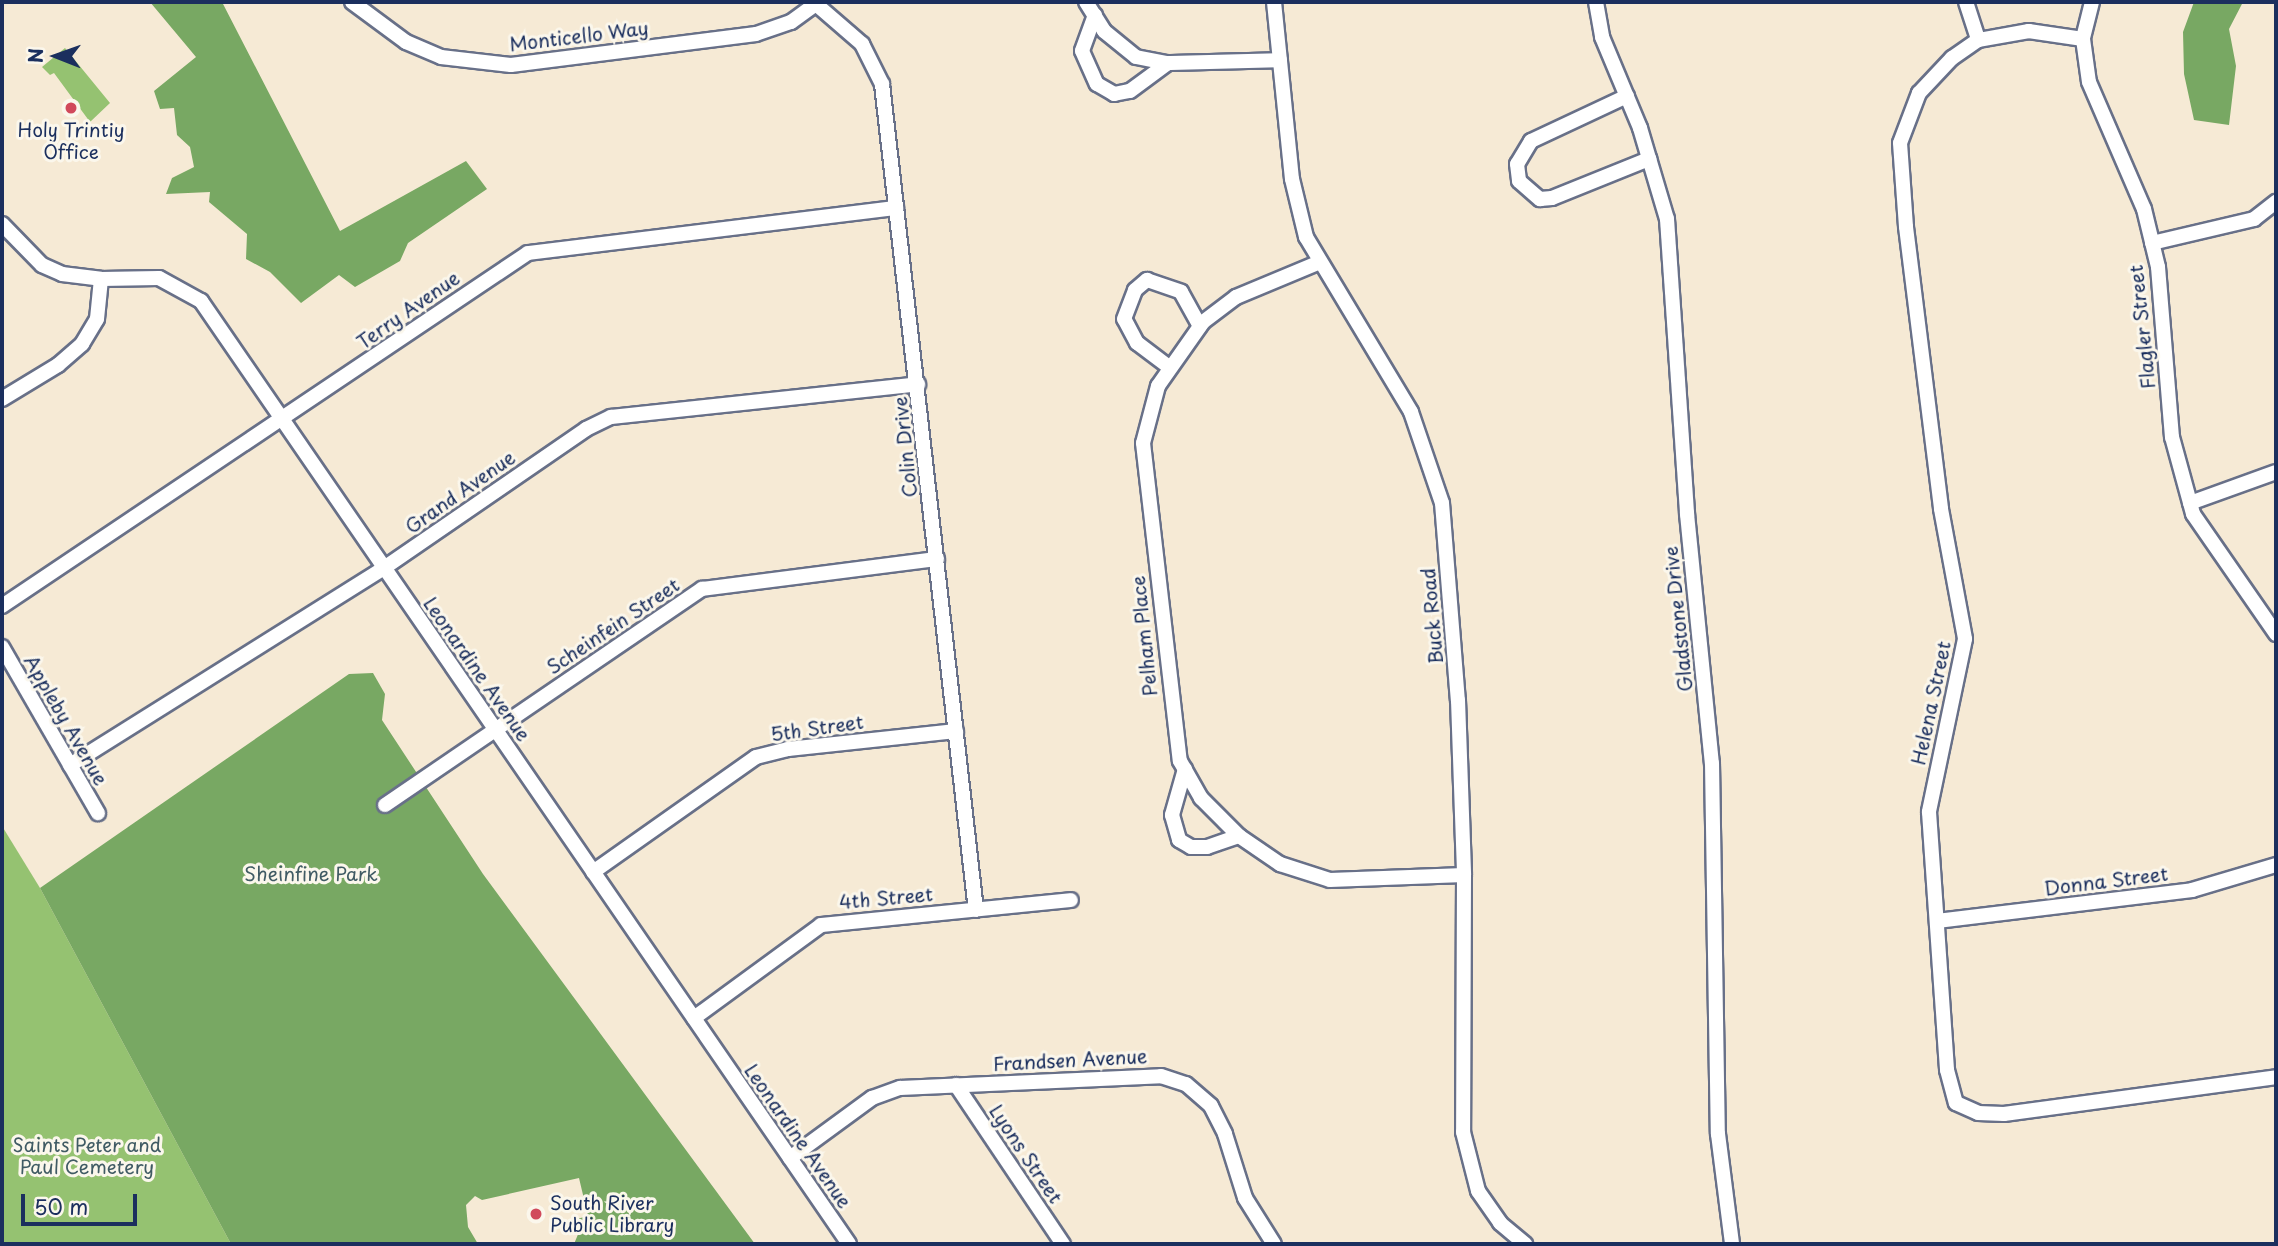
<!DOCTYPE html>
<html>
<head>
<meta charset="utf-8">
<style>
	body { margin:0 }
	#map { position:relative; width:2278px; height:1246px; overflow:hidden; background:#f6ead5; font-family:"Playpen Sans",sans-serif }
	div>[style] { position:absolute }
	.green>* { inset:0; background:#95c271 }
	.forest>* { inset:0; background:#78a863 }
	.roads { filter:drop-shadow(2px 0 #687088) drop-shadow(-2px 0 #687088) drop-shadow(0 2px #687088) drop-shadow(0 -2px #687088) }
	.street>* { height:14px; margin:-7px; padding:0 7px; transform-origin:7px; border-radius:7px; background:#fff }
	.dots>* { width:19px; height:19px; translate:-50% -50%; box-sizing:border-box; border:4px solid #fbf7ec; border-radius:50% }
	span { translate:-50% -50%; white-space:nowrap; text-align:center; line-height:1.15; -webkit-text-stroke:6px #fbf7ec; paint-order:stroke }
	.street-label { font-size:19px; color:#1b2f5e }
	.poi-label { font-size:19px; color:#1b2f5e }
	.left { translate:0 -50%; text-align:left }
	.park-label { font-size:19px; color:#405b64 }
	.frame { position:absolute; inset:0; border:4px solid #1b2f5e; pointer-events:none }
	.north { position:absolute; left:21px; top:21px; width:70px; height:70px; -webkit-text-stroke:5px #fbf7ec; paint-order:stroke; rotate:271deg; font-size:19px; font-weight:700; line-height:28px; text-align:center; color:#1b2f5e }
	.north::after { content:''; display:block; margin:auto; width:24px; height:32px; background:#1b2f5e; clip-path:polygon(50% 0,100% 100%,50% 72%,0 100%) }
	.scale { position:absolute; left:21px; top:1194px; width:116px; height:32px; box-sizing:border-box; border:4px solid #1b2f5e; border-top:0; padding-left:9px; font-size:21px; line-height:24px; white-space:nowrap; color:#1b2f5e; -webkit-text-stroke:5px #fbf7ec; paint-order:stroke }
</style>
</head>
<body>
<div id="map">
	<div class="green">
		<div style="clip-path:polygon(65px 48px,110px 103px,90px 122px,54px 73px,50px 75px,42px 67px)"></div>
		<div style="clip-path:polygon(2px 826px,40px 888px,231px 1244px,2px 1244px)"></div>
	</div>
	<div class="forest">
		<div style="clip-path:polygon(150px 2px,222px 2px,340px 231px,466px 161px,487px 189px,408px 243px,400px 261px,355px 287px,339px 275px,301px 303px,270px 272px,246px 259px,247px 234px,209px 202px,210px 192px,166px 194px,172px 178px,194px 167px,190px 147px,177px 135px,174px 108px,160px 109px,154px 91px,196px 57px)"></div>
		<div style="clip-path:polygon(2194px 2px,2243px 2px,2229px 29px,2236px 66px,2229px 125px,2194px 120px,2184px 74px,2183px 32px)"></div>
		<div style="clip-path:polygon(373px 673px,385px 694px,382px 720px,483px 874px,755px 1244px,574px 1244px,579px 1232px,573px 1220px,588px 1216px,579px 1178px,482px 1200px,475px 1196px,466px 1205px,468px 1227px,478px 1244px,231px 1244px,40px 888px,349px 674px)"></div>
	</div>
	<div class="roads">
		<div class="street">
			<div style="left:352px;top:2px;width:67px;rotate:36.5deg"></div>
			<div style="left:406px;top:42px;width:38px;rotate:23deg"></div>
			<div style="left:441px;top:57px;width:70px;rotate:6.5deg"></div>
			<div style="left:511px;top:65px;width:247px;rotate:-7.2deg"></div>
			<div style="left:756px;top:34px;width:37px;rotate:-19deg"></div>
			<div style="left:791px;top:22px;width:34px;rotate:-36deg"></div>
			<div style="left:1086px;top:2px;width:34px;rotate:58deg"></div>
			<div style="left:1104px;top:31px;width:41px;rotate:39.1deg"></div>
			<div style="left:1136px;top:57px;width:33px;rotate:11deg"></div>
			<div style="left:1274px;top:2px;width:178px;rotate:84.2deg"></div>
			<div style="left:1292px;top:179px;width:60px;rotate:76.4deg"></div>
			<div style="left:1306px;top:237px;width:204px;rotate:59deg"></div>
			<div style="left:1411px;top:412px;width:96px;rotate:71.2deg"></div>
			<div style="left:1442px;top:503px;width:198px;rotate:85.4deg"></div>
			<div style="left:1458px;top:700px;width:175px;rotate:88deg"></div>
			<div style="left:1464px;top:875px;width:257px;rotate:90.2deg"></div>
			<div style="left:1463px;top:1132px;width:61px;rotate:75.7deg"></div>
			<div style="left:1478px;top:1191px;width:39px;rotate:55deg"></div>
			<div style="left:1500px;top:1223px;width:33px;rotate:40deg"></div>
			<div style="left:1596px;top:2px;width:36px;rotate:80deg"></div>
			<div style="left:1602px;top:37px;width:99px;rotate:67.3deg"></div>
			<div style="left:1640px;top:128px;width:95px;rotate:73.5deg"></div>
			<div style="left:1667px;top:219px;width:296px;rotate:86.1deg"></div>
			<div style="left:1687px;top:514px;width:250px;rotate:84.3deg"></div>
			<div style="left:1712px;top:763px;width:371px;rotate:89.1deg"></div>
			<div style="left:1718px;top:1134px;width:111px;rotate:82.7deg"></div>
			<div style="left:1966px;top:2px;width:40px;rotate:72deg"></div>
			<div style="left:2092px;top:2px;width:38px;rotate:104deg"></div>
			<div style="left:2083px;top:39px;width:43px;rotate:82.1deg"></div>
			<div style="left:2089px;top:82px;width:138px;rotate:66.6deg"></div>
			<div style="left:2144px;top:209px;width:60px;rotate:76.4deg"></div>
			<div style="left:2158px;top:267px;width:171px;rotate:85.3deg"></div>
			<div style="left:2172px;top:437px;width:80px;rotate:74.7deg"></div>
			<div style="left:2193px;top:514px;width:146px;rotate:55.3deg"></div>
			<div style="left:817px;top:5px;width:60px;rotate:40.9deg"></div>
			<div style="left:862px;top:44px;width:45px;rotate:63.4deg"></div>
			<div style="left:882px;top:84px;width:831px;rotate:83.51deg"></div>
			<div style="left:1095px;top:15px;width:38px;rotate:110deg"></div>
			<div style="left:1082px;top:51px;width:36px;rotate:66deg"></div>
			<div style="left:1097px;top:84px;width:20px;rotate:30deg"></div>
			<div style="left:1114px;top:94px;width:16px;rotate:-11deg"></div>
			<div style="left:1130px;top:91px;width:47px;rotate:-36.4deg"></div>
			<div style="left:1168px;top:63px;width:112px;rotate:-1.5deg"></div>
			<div style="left:2083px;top:39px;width:55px;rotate:-171.6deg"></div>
			<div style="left:2029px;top:31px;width:52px;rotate:170deg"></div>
			<div style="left:1978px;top:40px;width:32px;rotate:145deg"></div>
			<div style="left:1952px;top:58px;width:48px;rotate:133.3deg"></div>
			<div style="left:1919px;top:93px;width:53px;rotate:110.8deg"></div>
			<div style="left:1900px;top:143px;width:84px;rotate:85.9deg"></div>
			<div style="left:1906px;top:227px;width:284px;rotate:82.9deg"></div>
			<div style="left:1941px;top:509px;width:132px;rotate:79.5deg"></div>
			<div style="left:1965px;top:639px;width:177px;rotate:101.8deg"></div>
			<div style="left:1929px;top:812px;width:259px;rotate:86deg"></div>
			<div style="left:1947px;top:1070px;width:34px;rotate:75deg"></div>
			<div style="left:1956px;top:1103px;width:24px;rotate:24deg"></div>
			<div style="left:1978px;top:1113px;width:26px;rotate:2deg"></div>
			<div style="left:2004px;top:1114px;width:275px;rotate:-7.7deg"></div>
			<div style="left:1627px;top:96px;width:106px;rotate:154.9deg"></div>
			<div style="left:1531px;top:141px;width:27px;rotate:121deg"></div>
			<div style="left:1517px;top:164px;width:17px;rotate:83deg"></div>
			<div style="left:1519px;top:181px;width:28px;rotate:41deg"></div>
			<div style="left:1540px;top:199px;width:12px;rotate:-5deg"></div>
			<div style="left:1552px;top:198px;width:105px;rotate:-21.9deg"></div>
			<div style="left:2px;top:224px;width:57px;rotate:45.7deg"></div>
			<div style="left:42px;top:265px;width:22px;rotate:24deg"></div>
			<div style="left:62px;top:274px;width:39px;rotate:7deg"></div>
			<div style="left:101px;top:279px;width:58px;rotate:-1deg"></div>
			<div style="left:159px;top:278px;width:48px;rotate:28.7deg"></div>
			<div style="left:201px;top:301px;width:1144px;rotate:55.5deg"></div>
			<div style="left:2152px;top:243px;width:105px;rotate:-13.2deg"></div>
			<div style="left:2254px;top:219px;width:28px;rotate:-38deg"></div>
			<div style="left:1320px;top:262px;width:91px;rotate:157.4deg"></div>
			<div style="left:1236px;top:297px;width:41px;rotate:142.9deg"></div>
			<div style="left:1203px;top:322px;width:78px;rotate:125.1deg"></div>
			<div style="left:1158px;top:386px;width:59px;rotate:104.7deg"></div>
			<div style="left:1143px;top:443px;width:320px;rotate:83.4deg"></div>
			<div style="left:1180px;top:761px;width:43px;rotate:60.4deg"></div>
			<div style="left:1201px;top:798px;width:54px;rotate:45deg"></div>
			<div style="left:1239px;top:836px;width:50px;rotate:34.3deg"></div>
			<div style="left:1280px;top:864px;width:52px;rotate:17.7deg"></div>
			<div style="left:1330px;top:880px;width:134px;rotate:-2.1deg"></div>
			<div style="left:1169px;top:367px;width:40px;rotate:-143deg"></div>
			<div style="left:1137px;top:343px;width:27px;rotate:-118deg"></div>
			<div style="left:1124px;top:319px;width:31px;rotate:-69deg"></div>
			<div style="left:1135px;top:290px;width:16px;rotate:-40deg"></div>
			<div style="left:1147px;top:280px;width:36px;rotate:19deg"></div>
			<div style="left:1181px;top:292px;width:39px;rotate:61deg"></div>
			<div style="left:2px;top:399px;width:66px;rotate:-31.3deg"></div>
			<div style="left:58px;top:365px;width:32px;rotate:-41deg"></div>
			<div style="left:82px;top:344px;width:29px;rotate:-59deg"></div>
			<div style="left:97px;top:319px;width:40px;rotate:-84.3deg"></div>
			<div style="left:2190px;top:503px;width:91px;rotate:-19.8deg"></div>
			<div style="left:2px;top:606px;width:633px;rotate:-33.87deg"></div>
			<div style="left:528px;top:253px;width:371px;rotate:-7deg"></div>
			<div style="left:2px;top:647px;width:192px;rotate:60deg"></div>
			<div style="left:70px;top:765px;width:371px;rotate:-32.1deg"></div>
			<div style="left:384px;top:568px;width:245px;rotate:-34.5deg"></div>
			<div style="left:586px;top:429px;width:28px;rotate:-26deg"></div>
			<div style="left:611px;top:417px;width:309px;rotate:-6.1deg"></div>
			<div style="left:1185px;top:769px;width:48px;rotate:105.8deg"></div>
			<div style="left:1172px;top:815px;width:26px;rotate:74deg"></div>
			<div style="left:1179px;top:840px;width:14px;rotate:30deg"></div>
			<div style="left:1191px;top:847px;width:16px"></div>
			<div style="left:1207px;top:847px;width:34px;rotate:-19deg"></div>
			<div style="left:385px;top:805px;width:384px;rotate:-34.3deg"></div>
			<div style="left:702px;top:589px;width:237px;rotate:-7.3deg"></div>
			<div style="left:593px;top:872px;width:199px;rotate:-35.2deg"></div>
			<div style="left:756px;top:757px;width:33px;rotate:-14deg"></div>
			<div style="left:788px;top:749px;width:169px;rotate:-6.1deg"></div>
			<div style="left:1937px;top:921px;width:257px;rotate:-6.9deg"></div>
			<div style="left:2192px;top:890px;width:88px;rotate:-16.6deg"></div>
			<div style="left:694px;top:1018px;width:157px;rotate:-36.2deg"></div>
			<div style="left:821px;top:925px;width:251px;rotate:-5.7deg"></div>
			<div style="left:956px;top:1085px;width:192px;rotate:56.1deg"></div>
			<div style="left:790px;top:1158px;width:102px;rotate:-36.2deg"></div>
			<div style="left:872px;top:1098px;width:30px;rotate:-20deg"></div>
			<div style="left:900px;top:1088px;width:261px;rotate:-2.6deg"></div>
			<div style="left:1161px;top:1076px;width:26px;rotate:18deg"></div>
			<div style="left:1186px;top:1084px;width:33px;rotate:41deg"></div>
			<div style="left:1211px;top:1106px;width:31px;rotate:63deg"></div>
			<div style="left:1225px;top:1134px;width:67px;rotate:72.6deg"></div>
			<div style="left:1245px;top:1198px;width:54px;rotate:57.8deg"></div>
		</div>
	</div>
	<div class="dots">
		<div style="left:71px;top:108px;background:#d1495b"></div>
		<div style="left:536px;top:1214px;background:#d1495b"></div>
	</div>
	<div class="street-label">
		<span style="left:579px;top:36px;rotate:-7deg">Monticello Way</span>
		<span style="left:408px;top:310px;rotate:-35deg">Terry Avenue</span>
		<span style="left:2142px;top:327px;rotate:-96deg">Flagler Street</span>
		<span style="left:905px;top:447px;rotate:-96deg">Colin Drive</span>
		<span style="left:460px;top:492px;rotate:-35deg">Grand Avenue</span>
		<span style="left:1432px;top:616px;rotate:-95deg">Buck Road</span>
		<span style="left:1678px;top:619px;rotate:-96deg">Gladstone Drive</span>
		<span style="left:613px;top:626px;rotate:-34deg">Scheinfein Street</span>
		<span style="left:1144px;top:636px;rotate:-96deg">Pelham Place</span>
		<span style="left:477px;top:669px;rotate:55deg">Leonardine Avenue</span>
		<span style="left:1931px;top:703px;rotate:-78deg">Helena Street</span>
		<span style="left:66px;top:720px;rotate:60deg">Appleby Avenue</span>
		<span style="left:817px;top:728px;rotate:-8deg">5th Street</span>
		<span style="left:2106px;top:881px;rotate:-7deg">Donna Street</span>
		<span style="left:886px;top:898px;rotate:-5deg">4th Street</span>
		<span style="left:1070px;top:1060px;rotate:-3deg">Frandsen Avenue</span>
		<span style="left:798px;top:1136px;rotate:55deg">Leonardine Avenue</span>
		<span style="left:1026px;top:1154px;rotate:56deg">Lyons Street</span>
	</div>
	<div class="poi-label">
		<span style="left:71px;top:141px">Holy Trintiy<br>Office</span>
		<span class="left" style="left:550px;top:1214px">South River<br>Public Library</span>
	</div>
	<div class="park-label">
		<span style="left:311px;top:874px">Sheinfine Park</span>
		<span style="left:87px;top:1156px">Saints Peter and<br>Paul Cemetery</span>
	</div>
	<div class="frame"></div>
	<div class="north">N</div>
	<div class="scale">50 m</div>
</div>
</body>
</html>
